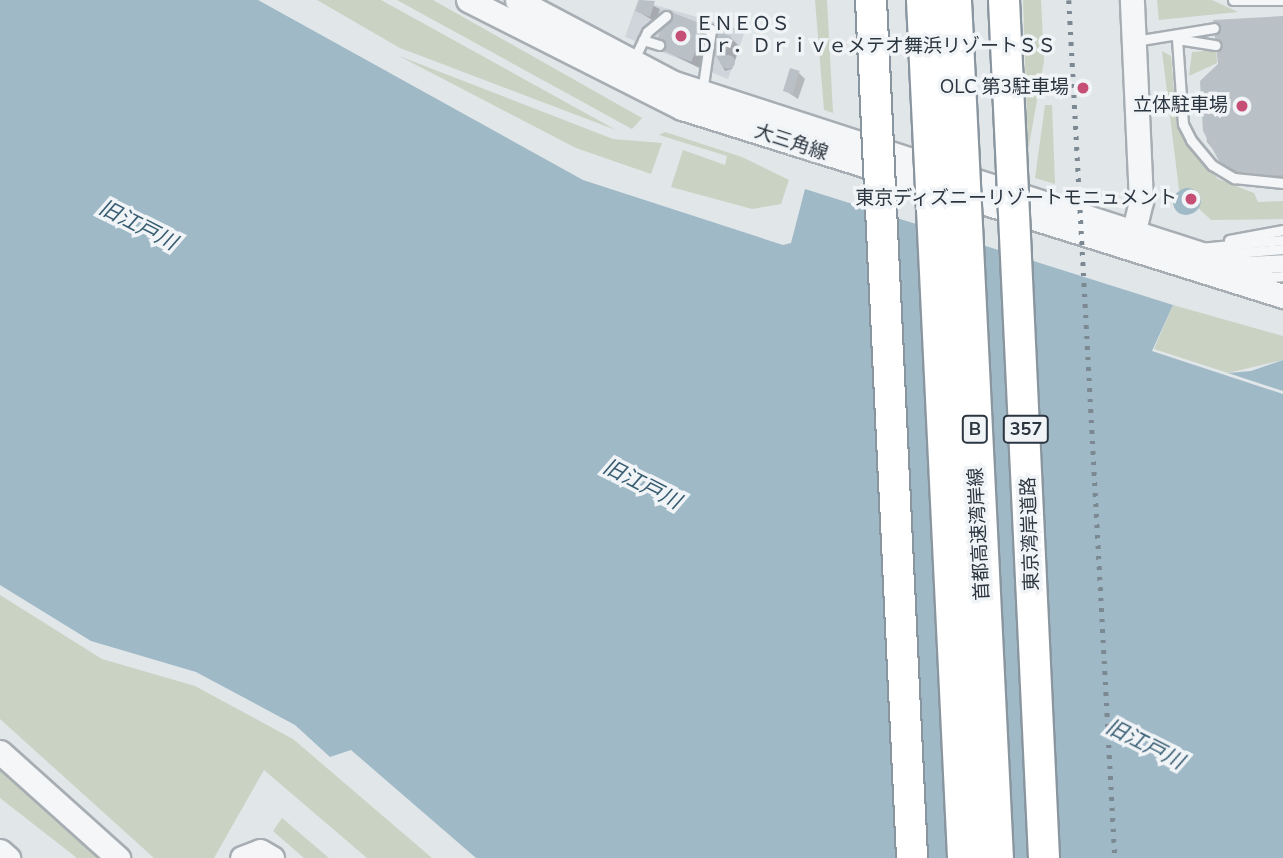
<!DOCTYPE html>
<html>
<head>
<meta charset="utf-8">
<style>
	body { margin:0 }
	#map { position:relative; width:1283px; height:858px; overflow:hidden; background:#e1e6e9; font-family:"Nunito Sans","Noto Sans JP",sans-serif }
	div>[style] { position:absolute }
	.built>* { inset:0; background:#d0d5db }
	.green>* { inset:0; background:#cad2c3 }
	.water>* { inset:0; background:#9fb9c7 }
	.shadow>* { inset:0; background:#0003 }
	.river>* { height:26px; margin:-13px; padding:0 13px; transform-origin:13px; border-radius:13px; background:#9fb9c7 }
	.building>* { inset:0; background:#b9c0c6; transform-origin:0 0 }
	.round { border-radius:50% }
	.roads { filter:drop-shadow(2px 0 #a7aeb3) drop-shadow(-2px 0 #a7aeb3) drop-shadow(0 2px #a7aeb3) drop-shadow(0 -2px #a7aeb3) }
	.service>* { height:9px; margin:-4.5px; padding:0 4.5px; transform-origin:4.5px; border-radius:4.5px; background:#f4f6f8 }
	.tertiary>* { height:23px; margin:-11.5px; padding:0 11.5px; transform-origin:11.5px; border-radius:11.5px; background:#f4f6f8 }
	.rail>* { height:4.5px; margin-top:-2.25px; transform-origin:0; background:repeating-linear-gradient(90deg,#7c8892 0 3.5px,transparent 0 10.5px) }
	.bridges { filter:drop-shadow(2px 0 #8a969f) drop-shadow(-2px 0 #8a969f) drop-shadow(0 2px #8a969f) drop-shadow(0 -2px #8a969f) }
	.trunk-bridge>* { height:30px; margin:-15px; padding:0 15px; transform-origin:15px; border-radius:15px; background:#fff }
	.motorway-bridge>* { height:33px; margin:-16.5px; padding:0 16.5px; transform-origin:16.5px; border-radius:16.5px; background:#fff }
	.dots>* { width:19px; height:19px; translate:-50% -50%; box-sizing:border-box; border:4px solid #f1f4f7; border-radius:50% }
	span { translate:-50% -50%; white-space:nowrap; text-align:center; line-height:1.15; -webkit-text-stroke:7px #f1f4f7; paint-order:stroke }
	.shield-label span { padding:2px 5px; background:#f1f4f7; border:2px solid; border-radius:5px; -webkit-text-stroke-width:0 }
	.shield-label { font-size:18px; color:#2b3640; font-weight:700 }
	.poi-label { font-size:19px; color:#2b3640 }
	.left { translate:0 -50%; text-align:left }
	.right { translate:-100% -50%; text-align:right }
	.street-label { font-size:19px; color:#2b3640 }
	.water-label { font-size:21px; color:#375c71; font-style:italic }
</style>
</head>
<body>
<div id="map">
	<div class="built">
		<div style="clip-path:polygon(638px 0,745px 31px,728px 79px,625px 37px)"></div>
	</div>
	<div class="green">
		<div style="clip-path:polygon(317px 0,381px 0,616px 130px,400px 48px)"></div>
		<div style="clip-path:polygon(397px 0,433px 0,642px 118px,632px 129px)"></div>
		<div style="clip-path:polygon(815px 0,827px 0,833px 113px,824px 110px)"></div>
		<div style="clip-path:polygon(1023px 0,1041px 0,1044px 61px,1028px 151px)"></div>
		<div style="clip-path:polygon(1157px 0,1212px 0,1238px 12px,1159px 20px)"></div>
		<div style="clip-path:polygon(1216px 50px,1217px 63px,1189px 76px,1192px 52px)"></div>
		<div style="clip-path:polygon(1162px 51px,1171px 56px,1177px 126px,1192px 152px,1218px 179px,1254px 193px,1258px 202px,1283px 201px,1283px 219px,1211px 220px,1179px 190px)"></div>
		<div style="clip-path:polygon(399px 56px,613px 139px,662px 143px,651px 174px,576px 148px)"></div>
		<div style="clip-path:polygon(1045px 105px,1052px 105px,1055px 184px,1035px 178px)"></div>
		<div style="clip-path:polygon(665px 132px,742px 157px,789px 180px,781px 204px,752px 209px,671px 187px,683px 150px,725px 165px,727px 156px,659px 135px)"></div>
		<div style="clip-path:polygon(1173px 305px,1283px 336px,1283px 360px,1228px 373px,1154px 349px)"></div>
		<div style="clip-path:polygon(0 595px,102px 659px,195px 686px,293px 739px,432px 858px,367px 858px,264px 770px,214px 858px,154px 858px,0 719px)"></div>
		<div style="clip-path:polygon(0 764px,105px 858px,77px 858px,0 798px)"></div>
		<div style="clip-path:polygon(282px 818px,329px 858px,304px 858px,273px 831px)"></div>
	</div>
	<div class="water">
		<div style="clip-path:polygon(0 0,258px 0,583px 180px,783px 245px,791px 243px,805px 189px,1173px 305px,1152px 351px,1283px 394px,1283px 858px,476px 858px,351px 750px,330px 757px,295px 725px,196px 672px,91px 641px,0 585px)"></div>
		<div style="clip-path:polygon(1283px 360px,1283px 391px,1228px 373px,1251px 371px)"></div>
	</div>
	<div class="shadow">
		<div style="clip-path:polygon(641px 0,660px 9px,656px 22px,637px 11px)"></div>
		<div style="clip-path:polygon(1283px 18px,1283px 186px,1260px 187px,1235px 175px,1207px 142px,1202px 82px)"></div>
		<div style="clip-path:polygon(703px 30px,712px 39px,703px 70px,660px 48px)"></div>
		<div style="clip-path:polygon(730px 37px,740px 47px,732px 69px,725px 71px,714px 50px)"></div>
		<div style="clip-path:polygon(799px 73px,805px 79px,798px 99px,784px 90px)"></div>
	</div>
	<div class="river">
		<div style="left:1186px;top:202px;width:2px;rotate:-27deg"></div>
	</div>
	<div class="building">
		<div style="clip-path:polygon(639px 0,655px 1px,650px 17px,635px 11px)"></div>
		<div style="left:668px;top:11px;width:40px;height:39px;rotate:21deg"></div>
		<div style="clip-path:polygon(1283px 16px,1283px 175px,1246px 175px,1220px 163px,1203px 131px,1200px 81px,1218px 64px,1213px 20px)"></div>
		<div style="clip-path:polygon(718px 32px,731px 36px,721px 64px,712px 50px)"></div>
		<div class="round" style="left:721px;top:55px;width:14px;height:14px"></div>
		<div style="left:790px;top:68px;width:10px;height:24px;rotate:17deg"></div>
	</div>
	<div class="roads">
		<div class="service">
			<div style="left:1233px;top:0;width:50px"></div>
			<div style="left:1177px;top:39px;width:85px;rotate:86deg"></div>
			<div style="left:1183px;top:124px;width:18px;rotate:63deg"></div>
			<div style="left:1191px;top:140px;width:33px;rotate:50deg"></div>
			<div style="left:1212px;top:165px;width:26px;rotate:31deg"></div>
			<div style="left:1234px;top:178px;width:49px;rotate:5.8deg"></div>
			<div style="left:1177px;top:39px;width:39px;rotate:9deg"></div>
			<div style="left:643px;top:40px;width:17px;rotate:17deg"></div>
			<div style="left:1135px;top:41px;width:80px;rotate:-9.3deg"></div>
			<div style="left:634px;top:59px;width:30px;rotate:-64deg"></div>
			<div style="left:647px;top:32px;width:25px;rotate:-40deg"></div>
			<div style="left:702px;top:92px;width:63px;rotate:-81.7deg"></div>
			<div style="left:711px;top:30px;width:7px;rotate:-164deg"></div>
			<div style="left:1229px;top:240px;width:55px;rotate:-10.5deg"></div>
			<div style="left:1200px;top:248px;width:83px;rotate:-5.5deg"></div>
			<div style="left:1224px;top:254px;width:59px;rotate:-4.8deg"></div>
			<div style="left:1248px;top:261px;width:35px;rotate:-3deg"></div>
			<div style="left:1258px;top:269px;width:25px;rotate:-5deg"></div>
			<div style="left:1273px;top:277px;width:10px;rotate:-6deg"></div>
		</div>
		<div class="tertiary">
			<div style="left:468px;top:0;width:240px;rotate:26.8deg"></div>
			<div style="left:682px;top:108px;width:630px;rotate:17.37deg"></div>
			<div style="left:517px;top:0;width:178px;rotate:27.9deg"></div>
			<div style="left:674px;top:83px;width:616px;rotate:17.96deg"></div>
			<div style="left:1131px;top:243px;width:43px;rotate:-76.6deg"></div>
			<div style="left:1141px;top:201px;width:201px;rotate:-92.6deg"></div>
			<div style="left:0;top:752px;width:159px;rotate:41.9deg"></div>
			<div style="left:0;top:851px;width:11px;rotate:41deg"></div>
			<div style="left:242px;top:858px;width:19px;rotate:-21deg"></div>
			<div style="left:260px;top:851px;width:14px;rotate:30deg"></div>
		</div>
	</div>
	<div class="rail">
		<div style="left:1069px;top:0;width:859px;rotate:86.93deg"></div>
	</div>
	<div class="bridges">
		<div class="trunk-bridge">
			<div style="left:871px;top:0;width:859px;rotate:87.26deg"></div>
			<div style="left:1004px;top:0;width:859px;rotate:87.33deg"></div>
		</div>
		<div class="motorway-bridge">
			<div style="left:923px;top:0;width:859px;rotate:87.26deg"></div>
			<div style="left:954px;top:0;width:859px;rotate:87.2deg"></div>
		</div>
	</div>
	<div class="dots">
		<div style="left:681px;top:36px;background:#c64f76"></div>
		<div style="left:1083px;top:88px;background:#c64f76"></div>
		<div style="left:1242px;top:106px;background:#c64f76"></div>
		<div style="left:1191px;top:199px;background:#c64f76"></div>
	</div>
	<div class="shield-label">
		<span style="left:975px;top:429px">B</span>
		<span style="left:1026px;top:429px">357</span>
	</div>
	<div class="poi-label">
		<span class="left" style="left:695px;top:36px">ＥＮＥＯＳ<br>Ｄｒ．Ｄｒｉｖｅメテオ舞浜リゾートＳＳ</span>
		<span class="right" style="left:1069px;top:88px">OLC 第3駐車場</span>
		<span class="right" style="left:1228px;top:106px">立体駐車場</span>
		<span class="right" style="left:1177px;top:199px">東京ディズニーリゾートモニュメント</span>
	</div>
	<div class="street-label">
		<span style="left:791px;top:143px;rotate:18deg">大三角線</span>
		<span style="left:980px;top:534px;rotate:-93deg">首都高速湾岸線</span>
		<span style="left:1031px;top:534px;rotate:-92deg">東京湾岸道路</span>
	</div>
	<div class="water-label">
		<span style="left:138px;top:225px;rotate:27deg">旧江戸川</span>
		<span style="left:642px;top:484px;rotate:27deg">旧江戸川</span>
		<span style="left:1145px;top:744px;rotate:27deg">旧江戸川</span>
	</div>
</div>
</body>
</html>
